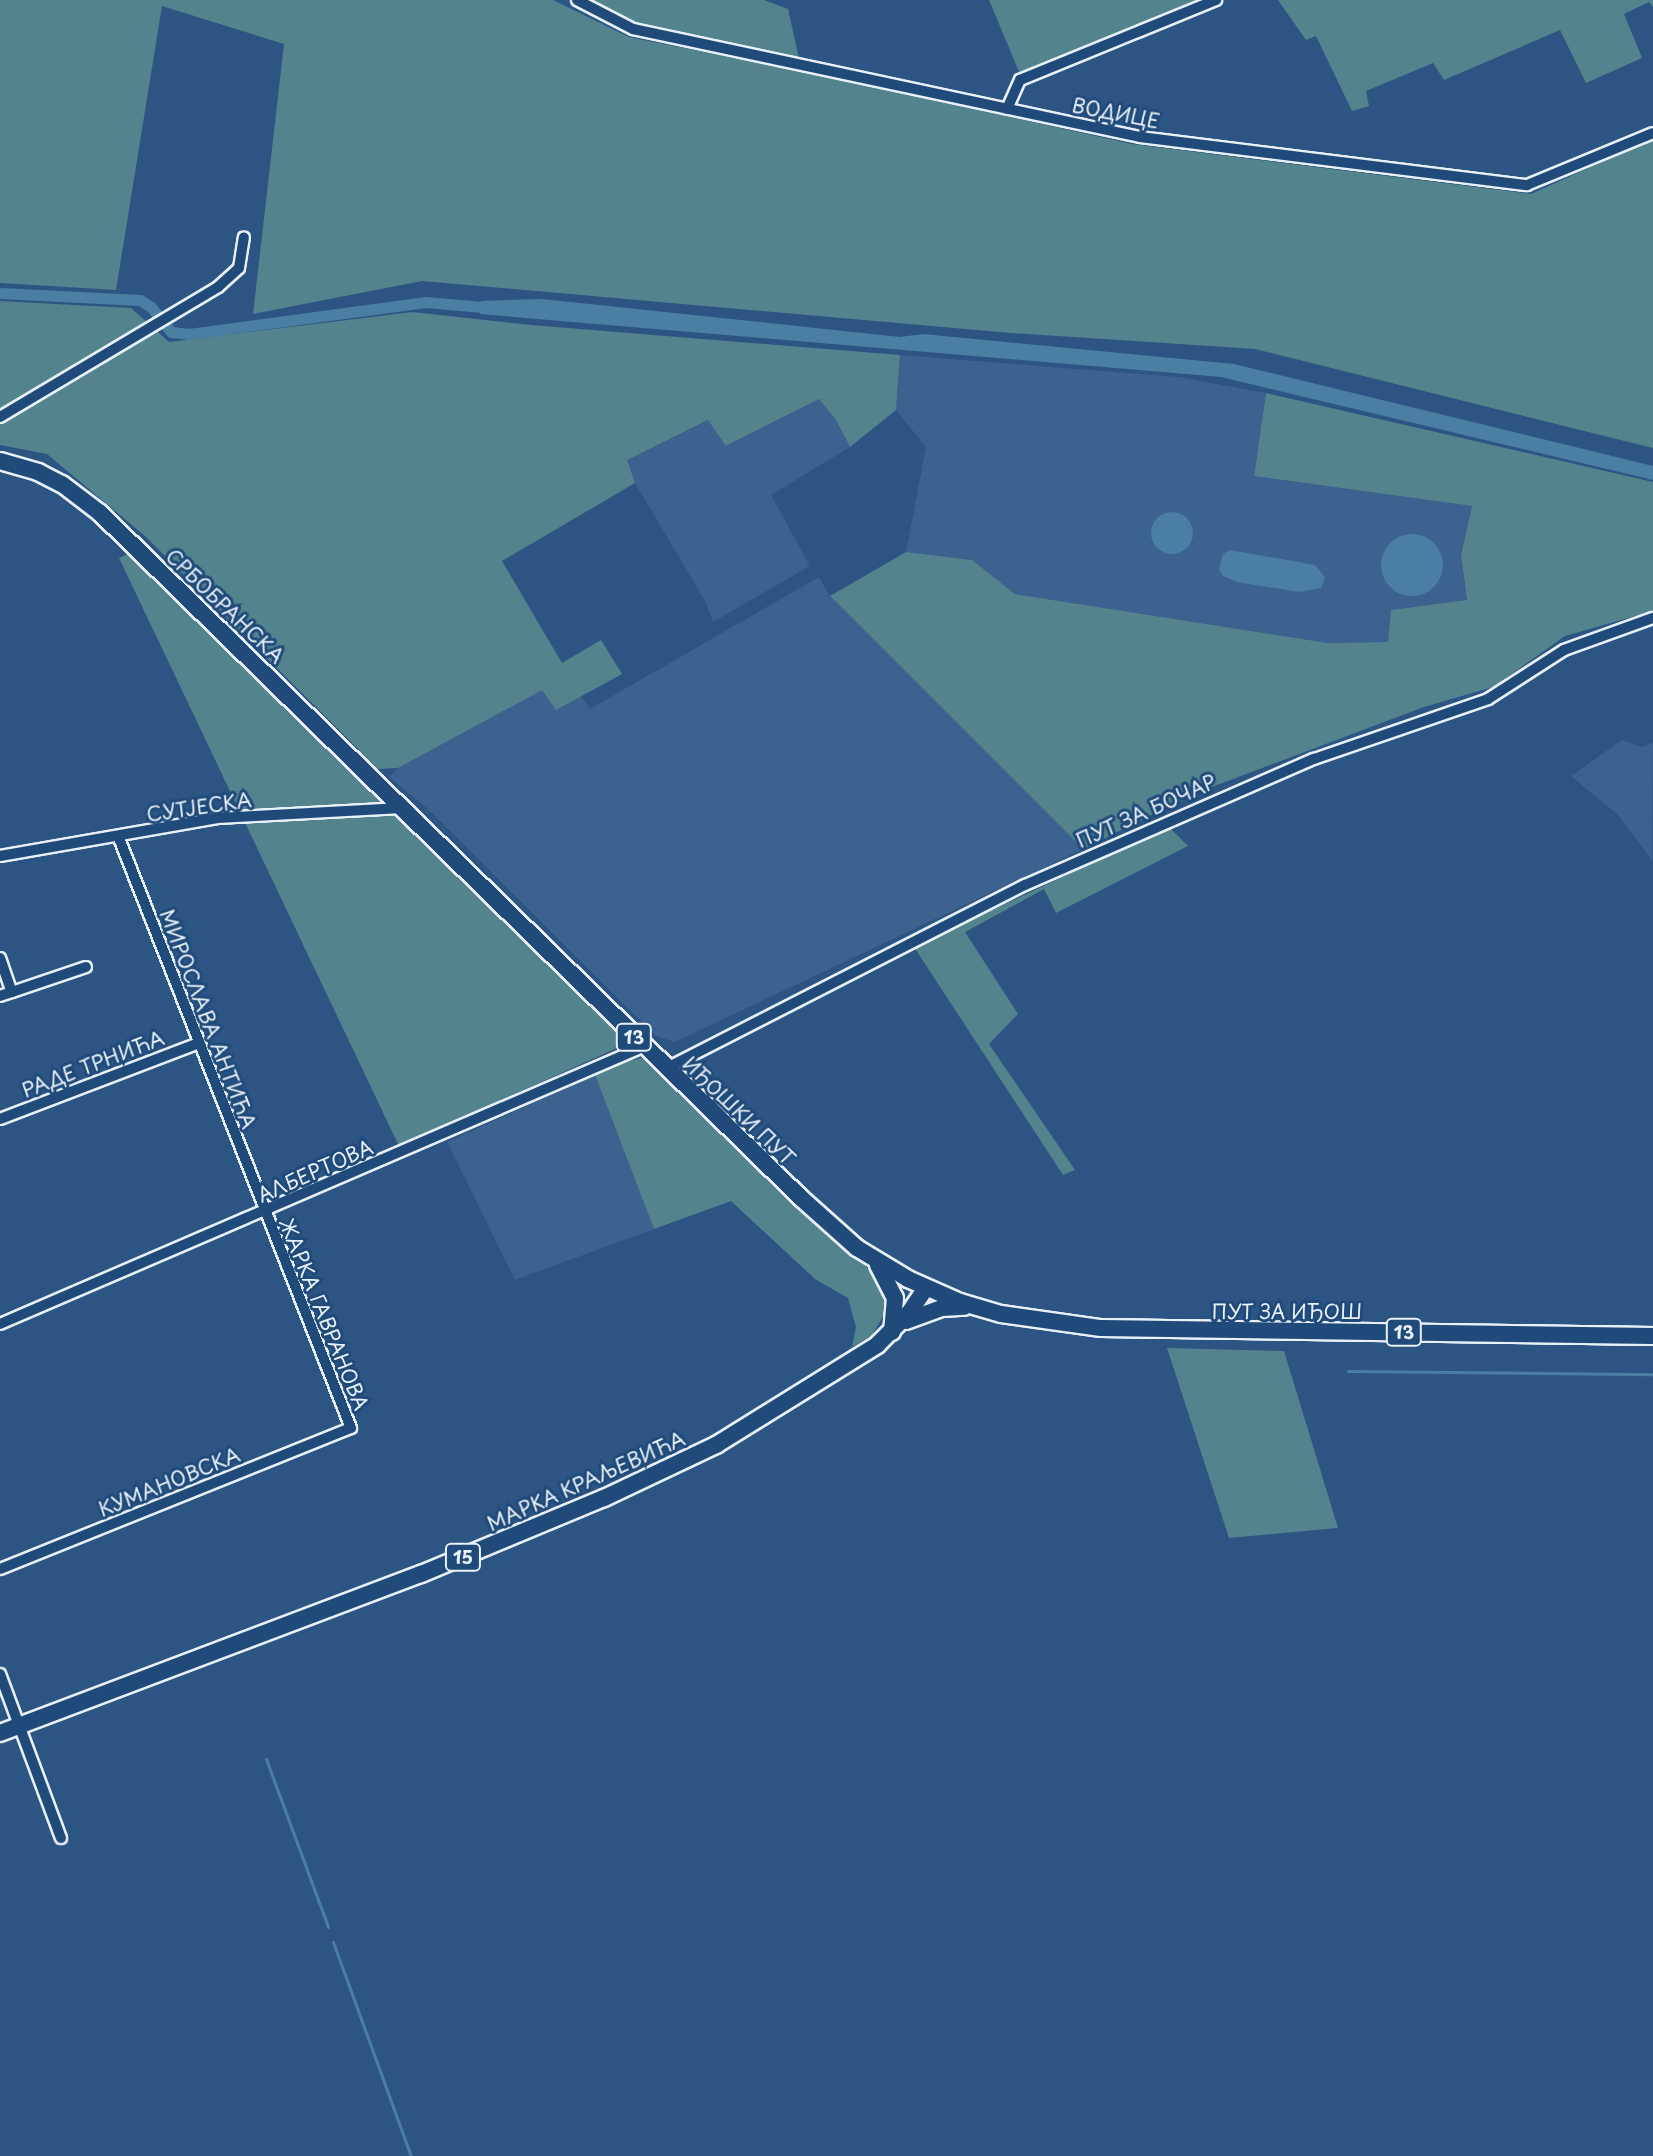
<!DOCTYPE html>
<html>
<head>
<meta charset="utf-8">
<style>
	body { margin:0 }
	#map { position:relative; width:1653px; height:2156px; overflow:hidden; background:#2c5584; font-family:"Playpen Sans",sans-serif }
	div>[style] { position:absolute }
	.built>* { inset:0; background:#3c628f }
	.green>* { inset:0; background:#53838d }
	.water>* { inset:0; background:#4a7fa3 }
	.round { border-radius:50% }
	.stream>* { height:3px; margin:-1.5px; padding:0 1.5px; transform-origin:1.5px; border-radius:1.5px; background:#4a7fa3 }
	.canal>* { height:11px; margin:-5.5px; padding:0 5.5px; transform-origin:5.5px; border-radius:5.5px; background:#4a7fa3 }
	.roads { filter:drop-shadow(2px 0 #e8f1f8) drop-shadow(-2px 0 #e8f1f8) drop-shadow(0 2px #e8f1f8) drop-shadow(0 -2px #e8f1f8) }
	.minor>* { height:10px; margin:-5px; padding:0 5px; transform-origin:5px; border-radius:5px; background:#1f4a7a }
	.primary>* { height:16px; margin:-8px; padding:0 8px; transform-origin:8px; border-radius:8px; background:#1f4a7a }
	span { translate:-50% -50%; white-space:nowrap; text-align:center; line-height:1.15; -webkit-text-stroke:6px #1f4a7a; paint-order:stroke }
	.shield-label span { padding:2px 6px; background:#1f4a7a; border:2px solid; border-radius:6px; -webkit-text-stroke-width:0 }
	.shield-label { font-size:18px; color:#e8f1f8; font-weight:700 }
	.street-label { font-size:20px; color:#e8f1f8 }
</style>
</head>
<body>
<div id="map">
	<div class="built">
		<div style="clip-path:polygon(900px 355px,1179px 377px,1266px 393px,1254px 476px,1472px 506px,1461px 555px,1467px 600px,1391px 610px,1388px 642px,1327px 643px,1015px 594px,972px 560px,906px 552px,926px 447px,896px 410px)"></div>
		<div style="clip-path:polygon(819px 399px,836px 420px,850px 447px,771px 495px,810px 566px,713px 622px,705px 601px,635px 483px,626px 460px,709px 420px,727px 446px)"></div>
		<div style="clip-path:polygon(819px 577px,830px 596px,1083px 849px,675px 1042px,656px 1036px,429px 810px,389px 777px,398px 768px,563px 672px,590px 709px)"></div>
		<div style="clip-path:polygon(1622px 740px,1642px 747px,1653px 743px,1652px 860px,1618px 815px,1571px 776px)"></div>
		<div style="clip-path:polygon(595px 1075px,654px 1229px,515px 1280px,447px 1142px)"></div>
	</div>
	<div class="green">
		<div style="clip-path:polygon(0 0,553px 0,629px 37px,829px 77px,1132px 144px,1531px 194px,1653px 139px,1653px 448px,1255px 349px,1011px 333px,422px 281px,253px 314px,284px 44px,162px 6px,116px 290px,0 283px)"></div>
		<div style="clip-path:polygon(587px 0,764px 0,788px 9px,800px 63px,635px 26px)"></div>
		<div style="clip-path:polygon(989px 0,1219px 0,1029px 80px,1020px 88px,1020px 74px)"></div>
		<div style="clip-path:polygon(1278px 0,1653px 0,1653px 7px,1649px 2px,1624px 14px,1642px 58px,1586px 83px,1560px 30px,1444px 80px,1433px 63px,1366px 91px,1369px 106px,1352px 111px,1316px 36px,1306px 40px)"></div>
		<div style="clip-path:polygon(0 301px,131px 308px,169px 342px,412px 312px,531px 325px,900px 355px,896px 410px,850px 447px,836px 420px,819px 399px,726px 446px,708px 420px,627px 460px,635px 483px,502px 561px,562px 663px,601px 640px,622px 674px,556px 710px,542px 690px,398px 768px,378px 769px,145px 536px,47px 454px,0 445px)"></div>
		<div style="clip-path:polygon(1266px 393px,1653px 482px,1653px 611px,1565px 636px,1493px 687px,1424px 707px,1196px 793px,1083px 849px,830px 596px,906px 552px,972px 560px,1015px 594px,1328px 643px,1388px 642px,1391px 610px,1467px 600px,1461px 555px,1472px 506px,1254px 476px)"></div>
		<div style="clip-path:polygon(130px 553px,140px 556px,621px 1031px,624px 1040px,617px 1048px,399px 1146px,119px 558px)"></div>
		<div style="clip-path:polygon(1169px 827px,1188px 846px,1056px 913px,1044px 889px,965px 932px,1018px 1014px,989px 1044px,1075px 1170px,1063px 1175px,914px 947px)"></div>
		<div style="clip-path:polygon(645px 1057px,878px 1278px,891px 1303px,872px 1335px,852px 1347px,856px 1327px,848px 1298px,815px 1279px,731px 1201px,654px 1229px,595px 1075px,609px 1066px)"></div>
		<div style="clip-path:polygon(1167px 1348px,1284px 1351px,1338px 1528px,1229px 1538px)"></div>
	</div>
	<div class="water">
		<div style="clip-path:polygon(542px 299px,900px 337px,923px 334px,1234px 364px,1653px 466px,1653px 480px,1221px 377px,480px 314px,481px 301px)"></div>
		<div class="round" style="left:1151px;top:512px;width:42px;height:42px"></div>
		<div class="round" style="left:1381px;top:534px;width:62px;height:62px"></div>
		<div style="clip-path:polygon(1230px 550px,1315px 565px,1325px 577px,1321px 588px,1299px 592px,1237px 582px,1223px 576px,1219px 569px,1223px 554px)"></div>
	</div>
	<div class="stream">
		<div style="left:1348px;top:1371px;width:305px;rotate:0.6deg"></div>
		<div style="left:266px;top:1759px;width:179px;rotate:69.7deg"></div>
		<div style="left:333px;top:1942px;width:228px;rotate:70deg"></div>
	</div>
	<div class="canal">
		<div style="left:0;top:293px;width:140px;rotate:2.9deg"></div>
		<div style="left:140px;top:300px;width:13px;rotate:32deg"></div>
		<div style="left:151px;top:307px;width:32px;rotate:51deg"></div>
		<div style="left:171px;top:332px;width:18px;rotate:6deg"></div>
		<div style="left:189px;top:334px;width:239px;rotate:-7.7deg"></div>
		<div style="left:426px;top:302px;width:68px;rotate:5deg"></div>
	</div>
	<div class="roads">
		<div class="minor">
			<div style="left:577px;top:0;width:63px;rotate:27.4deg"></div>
			<div style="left:633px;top:29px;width:518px;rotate:12.03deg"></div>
			<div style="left:1140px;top:137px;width:390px;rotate:7.1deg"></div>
			<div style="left:1527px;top:185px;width:136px;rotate:-22.4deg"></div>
			<div style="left:1007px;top:109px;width:32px;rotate:-66deg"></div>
			<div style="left:1020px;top:80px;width:212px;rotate:-22.2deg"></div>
			<div style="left:0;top:417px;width:254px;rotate:-30.8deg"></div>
			<div style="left:218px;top:287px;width:28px;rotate:-42deg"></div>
			<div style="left:239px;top:268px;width:31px;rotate:-81deg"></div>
			<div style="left:0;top:856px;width:221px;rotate:-9.9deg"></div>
			<div style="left:218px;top:818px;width:184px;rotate:-3.1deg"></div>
			<div style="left:0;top:958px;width:36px;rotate:71deg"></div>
			<div style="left:12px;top:992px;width:13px;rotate:162deg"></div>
			<div style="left:12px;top:992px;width:78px;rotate:-18.7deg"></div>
			<div style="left:667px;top:1068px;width:402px;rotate:-27.1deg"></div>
			<div style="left:1025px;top:885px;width:315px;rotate:-23.6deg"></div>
			<div style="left:1314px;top:759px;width:184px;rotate:-19deg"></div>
			<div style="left:1488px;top:699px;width:90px;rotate:-32.8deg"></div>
			<div style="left:1564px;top:650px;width:95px;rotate:-19.8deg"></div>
			<div style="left:0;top:1119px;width:213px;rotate:-20.9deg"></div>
			<div style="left:0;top:1324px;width:700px;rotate:-23.31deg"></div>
			<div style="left:0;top:1569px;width:378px;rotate:-21.9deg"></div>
			<div style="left:351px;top:1428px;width:634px;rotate:-111.47deg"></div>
			<div style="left:0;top:1674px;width:175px;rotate:69.6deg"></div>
		</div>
		<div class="primary">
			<div style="left:0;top:461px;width:40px;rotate:16deg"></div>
			<div style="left:38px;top:472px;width:27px;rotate:27deg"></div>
			<div style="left:62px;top:484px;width:48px;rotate:37.3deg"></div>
			<div style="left:100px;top:513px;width:980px;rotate:44.34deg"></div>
			<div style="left:801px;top:1198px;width:75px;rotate:41.8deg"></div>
			<div style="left:857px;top:1248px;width:60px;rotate:31.3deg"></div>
			<div style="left:908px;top:1279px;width:57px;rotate:23.9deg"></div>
			<div style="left:960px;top:1302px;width:43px;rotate:16.3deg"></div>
			<div style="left:1001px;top:1314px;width:101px;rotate:8deg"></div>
			<div style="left:1101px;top:1328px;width:552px;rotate:0.83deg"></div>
			<div style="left:878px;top:1265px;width:37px;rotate:63deg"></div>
			<div style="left:895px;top:1298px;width:34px;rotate:95deg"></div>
			<div style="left:906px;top:1321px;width:38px;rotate:-20deg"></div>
			<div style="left:942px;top:1308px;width:22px;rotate:-3deg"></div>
			<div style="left:0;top:1733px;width:450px;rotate:-20.7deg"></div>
			<div style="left:421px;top:1574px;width:198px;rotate:-22.6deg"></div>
			<div style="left:604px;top:1498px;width:124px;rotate:-25.3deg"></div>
			<div style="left:716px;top:1445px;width:190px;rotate:-31.8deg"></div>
			<div style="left:877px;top:1345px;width:45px;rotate:-45deg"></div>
			<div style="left:909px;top:1313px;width:30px;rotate:-56deg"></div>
		</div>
	</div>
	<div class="shield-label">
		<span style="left:634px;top:1037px">13</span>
		<span style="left:1404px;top:1332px">13</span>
		<span style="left:463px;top:1557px">15</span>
	</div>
	<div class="street-label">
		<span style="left:1116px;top:113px;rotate:11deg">ВОДИЦЕ</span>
		<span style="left:225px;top:606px;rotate:44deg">СРБОБРАНСКА</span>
		<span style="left:199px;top:807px;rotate:-8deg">СУТЈЕСКА</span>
		<span style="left:1146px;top:811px;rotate:-24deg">ПУТ ЗА БОЧАР</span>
		<span style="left:208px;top:1019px;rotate:69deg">МИРОСЛАВА АНТИЋА</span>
		<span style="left:93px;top:1064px;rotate:-21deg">РАДЕ ТРНИЋА</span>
		<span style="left:739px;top:1111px;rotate:44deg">ИЂОШКИ ПУТ</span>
		<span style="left:315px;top:1171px;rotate:-24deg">АЛБЕРТОВА</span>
		<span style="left:1287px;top:1311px">ПУТ ЗА ИЂОШ</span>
		<span style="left:324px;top:1314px;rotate:68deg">ЖАРКА ГАВРАНОВА</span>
		<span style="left:586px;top:1481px;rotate:-24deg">МАРКА КРАЉЕВИЋА</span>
		<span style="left:169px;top:1482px;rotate:-22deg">КУМАНОВСКА</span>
	</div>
</div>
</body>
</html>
